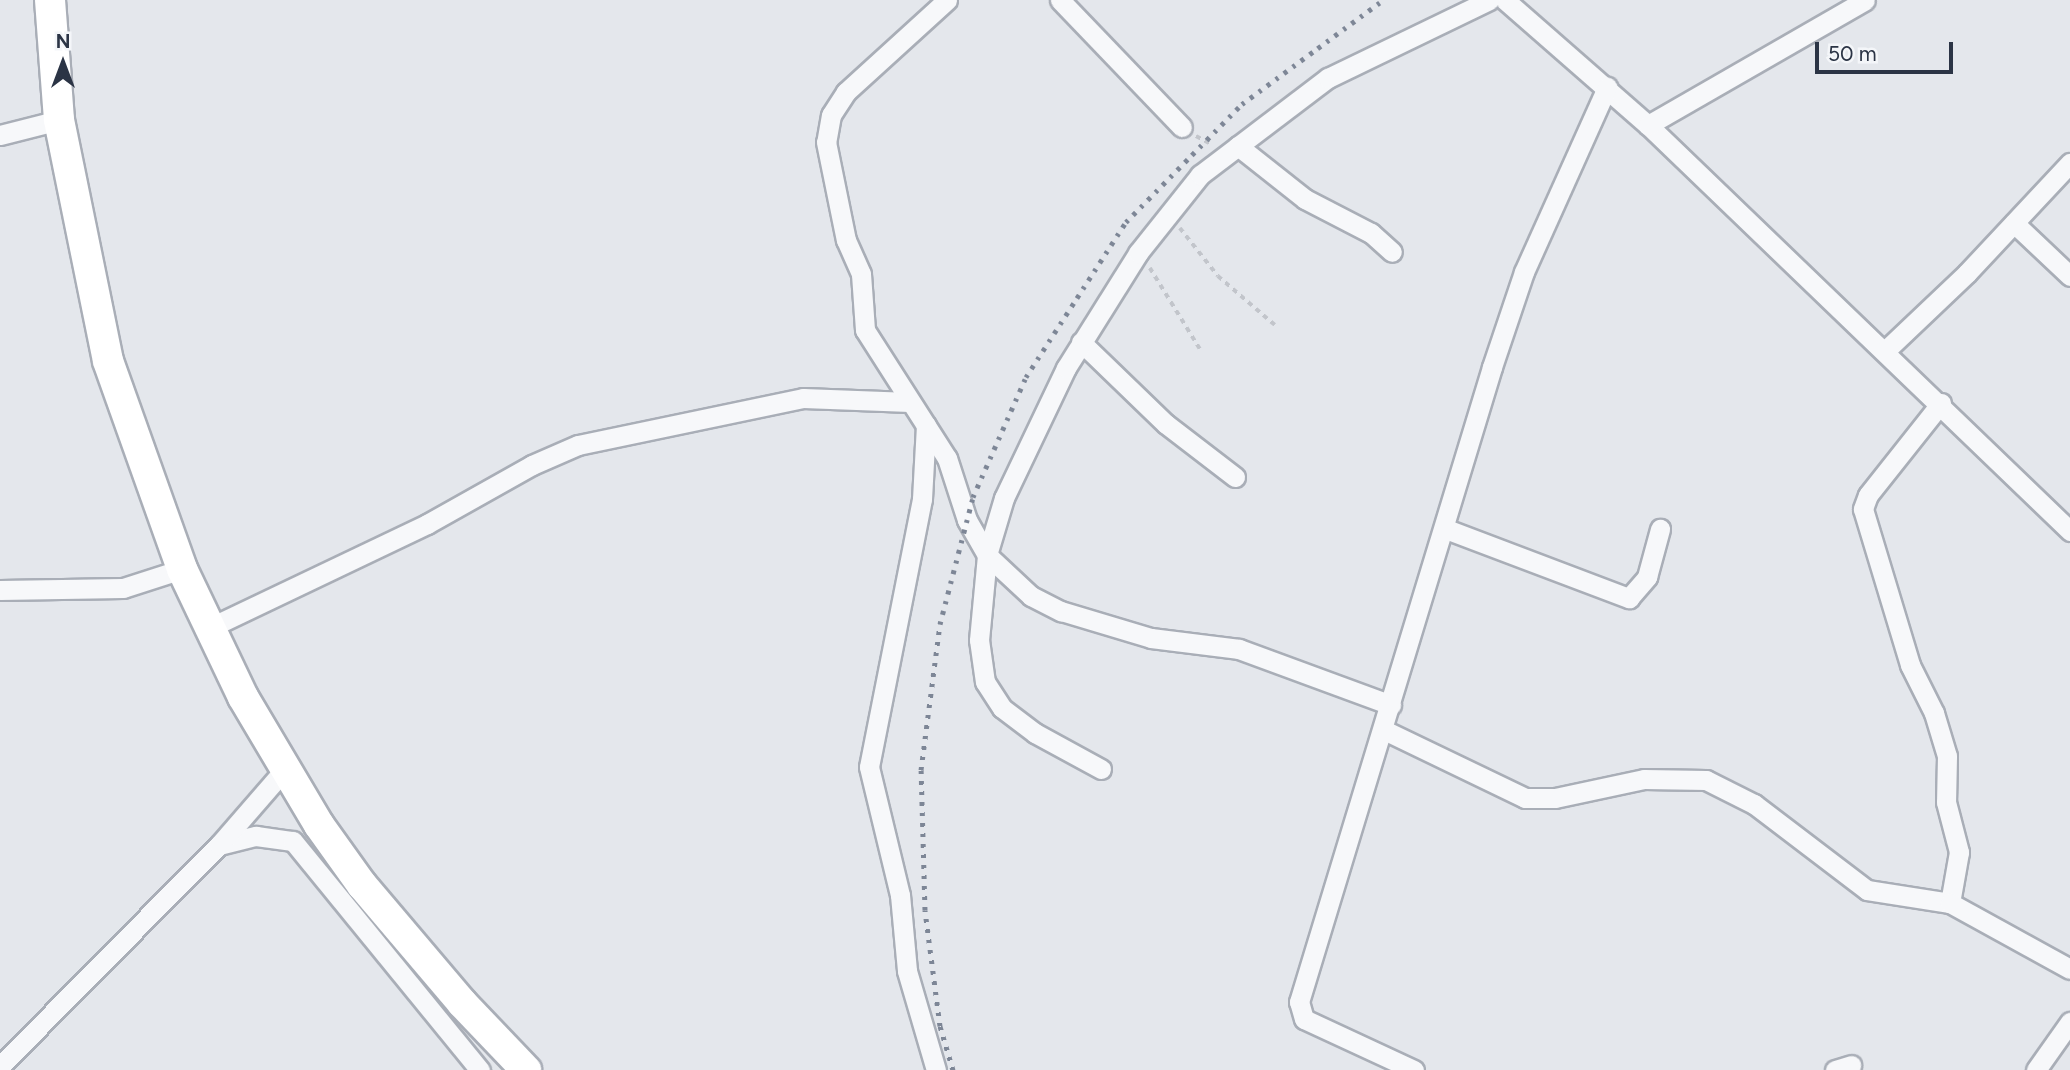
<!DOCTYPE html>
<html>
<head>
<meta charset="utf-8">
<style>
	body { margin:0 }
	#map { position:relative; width:2070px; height:1070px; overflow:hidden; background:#e4e7ec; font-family:Figtree,sans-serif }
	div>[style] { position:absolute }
	.path>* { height:3.5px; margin-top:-1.75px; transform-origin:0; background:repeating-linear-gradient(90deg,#c2c5cb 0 5px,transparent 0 10px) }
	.roads { filter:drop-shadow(2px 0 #a9aeb7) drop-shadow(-2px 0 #a9aeb7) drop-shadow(0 2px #a9aeb7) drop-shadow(0 -2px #a9aeb7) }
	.minor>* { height:19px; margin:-9.5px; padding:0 9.5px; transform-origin:9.5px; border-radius:9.5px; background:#f7f8fa }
	.primary>* { height:30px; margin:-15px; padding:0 15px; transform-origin:15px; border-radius:15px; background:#fff }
	.rail>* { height:5px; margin-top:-2.5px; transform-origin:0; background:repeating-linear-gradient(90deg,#7d8696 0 3.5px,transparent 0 10.5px) }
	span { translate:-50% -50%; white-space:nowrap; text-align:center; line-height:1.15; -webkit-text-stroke:6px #f4f6f9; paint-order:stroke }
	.north { position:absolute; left:28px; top:28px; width:70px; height:70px; -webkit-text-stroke:5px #f4f6f9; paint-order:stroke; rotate:0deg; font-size:19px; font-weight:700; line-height:28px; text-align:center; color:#2b3445 }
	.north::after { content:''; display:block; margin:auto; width:24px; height:32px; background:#2b3445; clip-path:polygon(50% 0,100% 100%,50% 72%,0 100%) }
	.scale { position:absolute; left:1815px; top:42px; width:138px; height:32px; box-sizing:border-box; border:4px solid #2b3445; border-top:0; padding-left:9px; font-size:21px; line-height:24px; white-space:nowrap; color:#2b3445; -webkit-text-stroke:5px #f4f6f9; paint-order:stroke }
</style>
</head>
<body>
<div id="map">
	<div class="path">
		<div style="left:1196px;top:136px;width:17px;rotate:28deg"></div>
		<div style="left:1180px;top:228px;width:61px;rotate:51.6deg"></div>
		<div style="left:1218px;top:276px;width:75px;rotate:40.7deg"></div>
		<div style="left:1150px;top:268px;width:95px;rotate:58.3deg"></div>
	</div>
	<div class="roads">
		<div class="minor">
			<div style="left:947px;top:0;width:137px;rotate:137.7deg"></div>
			<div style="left:846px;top:92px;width:27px;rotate:123deg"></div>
			<div style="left:831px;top:115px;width:27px;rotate:100deg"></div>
			<div style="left:826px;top:142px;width:100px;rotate:78.5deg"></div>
			<div style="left:846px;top:240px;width:37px;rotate:66deg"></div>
			<div style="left:861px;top:274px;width:56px;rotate:85.9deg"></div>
			<div style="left:865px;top:330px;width:152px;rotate:57.4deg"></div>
			<div style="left:947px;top:458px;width:65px;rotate:72.1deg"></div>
			<div style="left:967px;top:520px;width:40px;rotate:60.3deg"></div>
			<div style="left:987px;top:555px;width:60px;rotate:43deg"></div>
			<div style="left:1031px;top:596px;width:34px;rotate:27deg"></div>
			<div style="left:1061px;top:611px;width:94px;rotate:16.7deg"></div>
			<div style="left:1151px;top:638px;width:89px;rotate:7.1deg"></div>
			<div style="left:1239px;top:649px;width:162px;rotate:20.2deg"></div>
			<div style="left:1060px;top:0;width:176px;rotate:46.2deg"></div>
			<div style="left:1505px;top:0;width:190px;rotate:41.2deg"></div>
			<div style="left:1648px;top:125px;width:586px;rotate:43.89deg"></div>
			<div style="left:1648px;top:125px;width:250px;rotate:-29.9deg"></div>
			<div style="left:0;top:135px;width:61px;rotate:-14.3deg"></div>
			<div style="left:1238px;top:146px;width:85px;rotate:38.3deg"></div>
			<div style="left:1305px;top:199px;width:74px;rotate:27.3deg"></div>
			<div style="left:1371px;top:233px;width:28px;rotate:42deg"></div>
			<div style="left:2014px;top:223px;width:77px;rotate:43.4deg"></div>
			<div style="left:1081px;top:342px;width:118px;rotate:44deg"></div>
			<div style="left:1166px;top:424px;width:87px;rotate:37.5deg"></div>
			<div style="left:1886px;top:350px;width:112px;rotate:-43.5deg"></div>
			<div style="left:1967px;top:273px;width:151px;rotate:-46.9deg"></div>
			<div style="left:1941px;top:403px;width:117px;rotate:128.4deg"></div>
			<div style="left:1868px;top:495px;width:15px;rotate:110deg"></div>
			<div style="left:1863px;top:509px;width:163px;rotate:73.2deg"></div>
			<div style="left:1910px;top:665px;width:54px;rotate:63.4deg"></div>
			<div style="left:1934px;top:713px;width:45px;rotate:73.2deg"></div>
			<div style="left:1947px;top:756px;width:46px;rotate:91.2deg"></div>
			<div style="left:1946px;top:802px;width:52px;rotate:75.4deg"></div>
			<div style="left:1959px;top:852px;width:52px;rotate:100deg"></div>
			<div style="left:926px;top:425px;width:74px;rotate:93.1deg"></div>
			<div style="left:922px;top:499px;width:273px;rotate:101.2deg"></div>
			<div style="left:869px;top:767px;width:132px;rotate:76.4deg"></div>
			<div style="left:900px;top:895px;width:76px;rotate:84.7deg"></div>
			<div style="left:907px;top:971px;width:103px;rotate:73.7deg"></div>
			<div style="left:1446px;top:529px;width:196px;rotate:20.7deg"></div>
			<div style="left:1629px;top:598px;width:28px;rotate:-49deg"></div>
			<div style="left:1647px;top:577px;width:50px;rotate:-74.8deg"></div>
			<div style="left:0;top:590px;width:123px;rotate:-0.9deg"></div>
			<div style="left:123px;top:588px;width:62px;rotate:-17.9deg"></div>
			<div style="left:209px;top:628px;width:242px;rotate:-25.5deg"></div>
			<div style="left:427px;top:524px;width:120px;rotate:-29.3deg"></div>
			<div style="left:532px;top:465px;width:50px;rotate:-23.5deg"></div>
			<div style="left:578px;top:445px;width:230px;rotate:-11.8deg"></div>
			<div style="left:803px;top:398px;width:107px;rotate:2.1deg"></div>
			<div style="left:1384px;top:730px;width:157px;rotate:25.7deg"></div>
			<div style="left:1525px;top:798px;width:30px"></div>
			<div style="left:1555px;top:798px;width:91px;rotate:-12.1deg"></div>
			<div style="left:1644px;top:779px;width:62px;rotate:0.9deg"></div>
			<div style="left:1706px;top:780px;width:54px;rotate:26.6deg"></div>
			<div style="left:1754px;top:804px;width:142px;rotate:37.3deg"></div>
			<div style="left:1867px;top:890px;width:84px;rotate:8.9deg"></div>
			<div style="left:1950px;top:903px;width:137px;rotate:28.8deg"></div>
			<div style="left:1101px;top:769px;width:75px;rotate:-151.4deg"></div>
			<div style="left:1035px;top:733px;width:41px;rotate:-142.9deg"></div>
			<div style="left:1002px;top:708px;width:31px;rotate:-123deg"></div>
			<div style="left:985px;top:682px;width:42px;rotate:-98.1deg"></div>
			<div style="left:979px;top:640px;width:85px;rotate:-84.6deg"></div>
			<div style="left:987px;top:555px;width:59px;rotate:-73.4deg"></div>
			<div style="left:1004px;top:498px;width:144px;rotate:-64.5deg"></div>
			<div style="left:1066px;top:368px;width:136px;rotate:-57.9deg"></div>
			<div style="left:1138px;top:253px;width:100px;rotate:-51.5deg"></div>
			<div style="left:1200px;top:175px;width:161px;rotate:-37.2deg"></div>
			<div style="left:1328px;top:78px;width:179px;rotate:-25.8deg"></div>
			<div style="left:219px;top:845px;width:38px;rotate:-14deg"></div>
			<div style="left:256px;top:836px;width:37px;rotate:8deg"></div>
			<div style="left:293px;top:841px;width:296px;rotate:50.8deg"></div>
			<div style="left:0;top:1066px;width:311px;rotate:-45.3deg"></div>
			<div style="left:219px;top:845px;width:102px;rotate:-49deg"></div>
			<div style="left:1414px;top:1070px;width:121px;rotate:-155.1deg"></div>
			<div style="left:1304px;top:1019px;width:18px;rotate:-106deg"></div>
			<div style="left:1299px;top:1002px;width:664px;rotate:-73.09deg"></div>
			<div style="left:1492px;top:367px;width:100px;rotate:-71.4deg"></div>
			<div style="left:1524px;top:272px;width:203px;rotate:-65.8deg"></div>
			<div style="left:1835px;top:1070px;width:17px;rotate:-17deg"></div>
			<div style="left:2036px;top:1070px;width:59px;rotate:-54.7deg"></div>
		</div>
		<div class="primary">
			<div style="left:50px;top:0;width:120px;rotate:85.7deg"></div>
			<div style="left:59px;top:120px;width:246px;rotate:78.5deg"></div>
			<div style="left:108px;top:361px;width:221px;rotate:70.4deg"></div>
			<div style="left:182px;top:569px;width:142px;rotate:64.5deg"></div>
			<div style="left:243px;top:697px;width:149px;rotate:59.3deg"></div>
			<div style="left:319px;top:825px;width:74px;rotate:54.4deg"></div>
			<div style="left:362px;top:885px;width:155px;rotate:49.7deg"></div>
			<div style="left:462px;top:1003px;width:93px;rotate:46.3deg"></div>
		</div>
	</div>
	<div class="rail">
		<div style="left:953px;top:1070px;width:46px;rotate:-106.5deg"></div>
		<div style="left:940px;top:1026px;width:117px;rotate:-97.4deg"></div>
		<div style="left:925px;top:910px;width:140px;rotate:-91.6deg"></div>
		<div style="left:921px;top:770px;width:147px;rotate:-82.6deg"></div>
		<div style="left:940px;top:624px;width:131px;rotate:-75.4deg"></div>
		<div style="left:973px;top:497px;width:131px;rotate:-66.2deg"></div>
		<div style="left:1026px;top:377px;width:184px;rotate:-57.2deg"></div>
		<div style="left:1126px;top:222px;width:165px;rotate:-45.5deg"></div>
		<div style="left:1242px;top:104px;width:175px;rotate:-36.4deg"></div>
	</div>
	<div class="north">N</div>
	<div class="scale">50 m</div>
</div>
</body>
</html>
